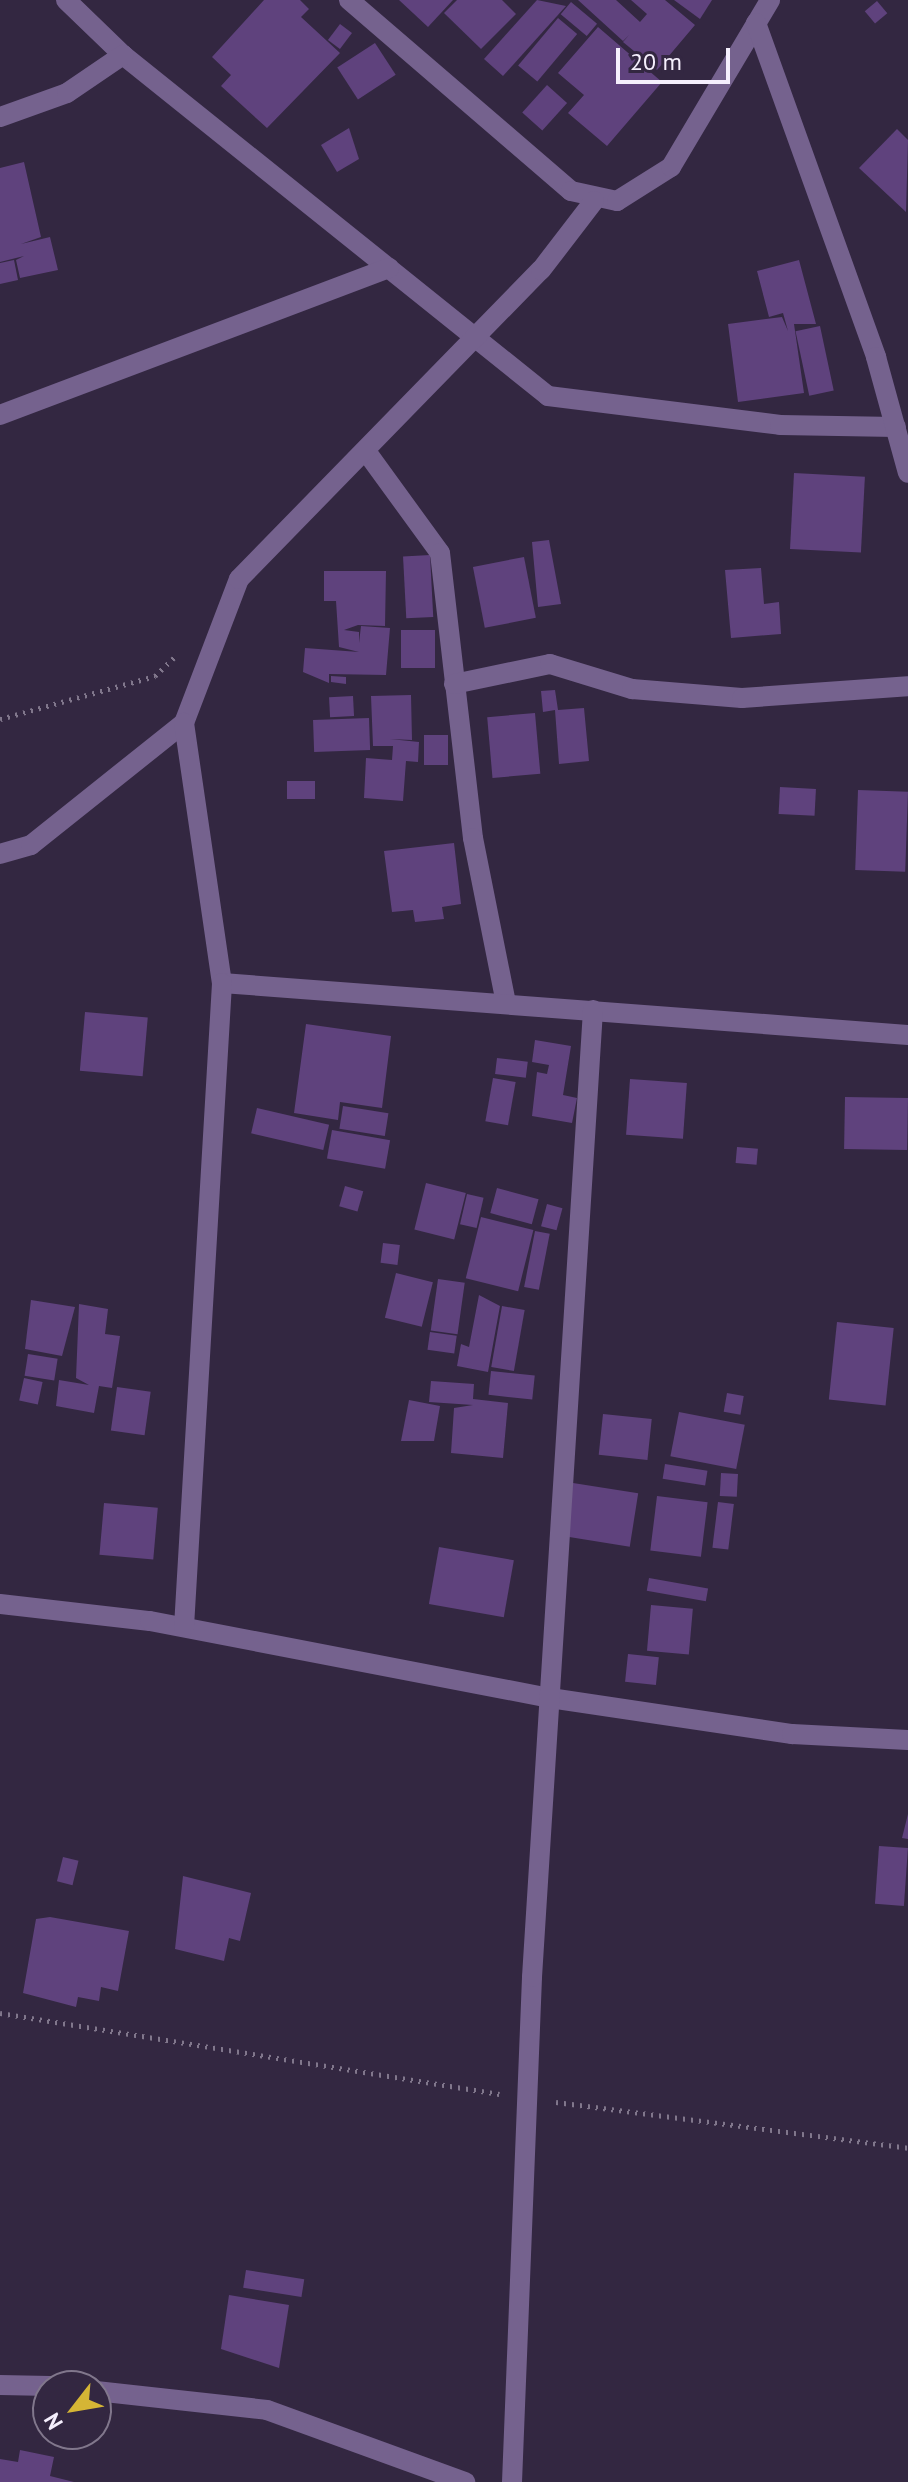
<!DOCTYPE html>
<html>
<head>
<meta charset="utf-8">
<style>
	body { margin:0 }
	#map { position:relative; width:908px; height:2482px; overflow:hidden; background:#332741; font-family:"PT Sans",sans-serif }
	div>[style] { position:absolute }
	.building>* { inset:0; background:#5f427d; transform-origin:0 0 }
	.path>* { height:5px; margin-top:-2.5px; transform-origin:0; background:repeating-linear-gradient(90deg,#81778c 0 2px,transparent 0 8px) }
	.minor>* { height:20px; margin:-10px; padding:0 10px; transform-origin:10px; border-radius:10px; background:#75628e }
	span { translate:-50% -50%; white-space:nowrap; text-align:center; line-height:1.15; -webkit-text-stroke:6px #332741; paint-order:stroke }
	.north { position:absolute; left:32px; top:2370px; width:80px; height:80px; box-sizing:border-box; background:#332741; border:2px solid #81778c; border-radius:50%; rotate:239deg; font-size:22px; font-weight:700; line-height:32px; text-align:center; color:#f5effd }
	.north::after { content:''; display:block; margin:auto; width:28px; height:36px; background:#d5b535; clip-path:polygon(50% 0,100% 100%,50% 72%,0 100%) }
	.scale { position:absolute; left:616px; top:48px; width:114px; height:36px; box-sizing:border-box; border:4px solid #f5effd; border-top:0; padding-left:10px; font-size:24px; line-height:28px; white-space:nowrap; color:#f5effd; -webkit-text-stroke:6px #332741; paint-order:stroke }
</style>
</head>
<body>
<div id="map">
	<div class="building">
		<div style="clip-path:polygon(264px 0,300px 0,309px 9px,301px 17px,340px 53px,267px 128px,221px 86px,231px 75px,212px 57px)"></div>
		<div style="clip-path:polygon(399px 0,453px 0,428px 27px)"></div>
		<div style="clip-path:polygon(457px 0,502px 0,516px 14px,481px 49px,444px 13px)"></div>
		<div style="clip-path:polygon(537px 0,566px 6px,503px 76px,484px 59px)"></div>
		<div style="clip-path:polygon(578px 0,616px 0,640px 22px,647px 14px,631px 0,665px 0,695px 25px,657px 70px,623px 42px,629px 35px,623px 41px)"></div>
		<div style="clip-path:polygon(674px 0,712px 0,700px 19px)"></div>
		<div style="left:877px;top:1px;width:16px;height:16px;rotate:50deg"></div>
		<div style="left:571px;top:2px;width:34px;height:16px;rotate:40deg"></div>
		<div style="left:558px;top:18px;width:25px;height:62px;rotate:40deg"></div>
		<div style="left:340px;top:24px;width:15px;height:20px;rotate:37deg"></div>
		<div style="clip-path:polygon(598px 27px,662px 82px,607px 146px,568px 113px,584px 95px,558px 73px)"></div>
		<div style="left:375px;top:43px;width:38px;height:45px;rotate:57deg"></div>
		<div style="left:547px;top:85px;width:27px;height:37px;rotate:42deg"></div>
		<div style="clip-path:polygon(349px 128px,359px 159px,337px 172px,321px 145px)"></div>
		<div style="clip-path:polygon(897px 129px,908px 140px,906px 212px,859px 168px)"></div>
		<div style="clip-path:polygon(24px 162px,41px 237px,21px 244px,50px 237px,58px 270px,20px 278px,16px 260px,24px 256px,0 262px,0 168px)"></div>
		<div style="clip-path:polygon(14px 260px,18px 280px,0 284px,0 263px)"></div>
		<div style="clip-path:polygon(799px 260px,816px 324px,794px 324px,804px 393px,738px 402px,728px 324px,782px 317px,788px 331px,783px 313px,769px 317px,757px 271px)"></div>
		<div style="left:820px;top:326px;width:66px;height:25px;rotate:78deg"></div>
		<div style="left:794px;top:473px;width:71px;height:76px;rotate:3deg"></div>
		<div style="clip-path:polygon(549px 540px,561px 604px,538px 607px,532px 542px)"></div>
		<div style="left:430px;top:555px;width:62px;height:27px;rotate:87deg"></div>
		<div style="left:524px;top:557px;width:62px;height:52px;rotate:79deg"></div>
		<div style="clip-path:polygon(761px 568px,764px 604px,779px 602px,781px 634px,731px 638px,725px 570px)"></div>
		<div style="clip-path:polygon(324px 571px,386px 571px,385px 626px,358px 625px,344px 630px,359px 632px,359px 643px,361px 626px,390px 628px,386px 675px,329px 674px,329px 683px,303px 672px,305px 648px,359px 652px,339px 647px,336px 601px,324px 601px)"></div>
		<div style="left:435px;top:630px;width:38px;height:34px;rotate:90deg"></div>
		<div style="clip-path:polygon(331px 676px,346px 677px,346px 684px,331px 682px)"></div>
		<div style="clip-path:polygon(555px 690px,558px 710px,584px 708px,589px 761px,559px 764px,555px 710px,543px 712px,541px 691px)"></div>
		<div style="clip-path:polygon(411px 695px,412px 740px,390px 739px,419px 742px,418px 762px,406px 761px,403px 801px,364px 798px,366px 758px,392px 760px,393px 746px,373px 746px,371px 696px)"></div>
		<div style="left:353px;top:696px;width:20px;height:24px;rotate:87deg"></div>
		<div style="left:535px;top:713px;width:61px;height:48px;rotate:85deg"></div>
		<div style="left:369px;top:718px;width:32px;height:56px;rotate:88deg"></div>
		<div style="left:424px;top:735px;width:24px;height:30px"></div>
		<div style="left:287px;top:781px;width:28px;height:18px"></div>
		<div style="left:780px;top:787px;width:36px;height:27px;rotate:3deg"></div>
		<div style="left:858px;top:790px;width:50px;height:80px;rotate:2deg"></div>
		<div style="clip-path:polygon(454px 843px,461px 904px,442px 907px,444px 919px,415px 922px,413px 910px,392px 912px,384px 851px)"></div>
		<div style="left:85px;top:1012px;width:63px;height:59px;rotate:5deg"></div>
		<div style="clip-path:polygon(306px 1024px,391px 1036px,382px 1108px,340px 1102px,338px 1120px,294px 1113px)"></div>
		<div style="clip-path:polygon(535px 1040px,571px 1046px,563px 1095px,577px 1098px,572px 1123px,532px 1116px,537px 1072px,547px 1074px,549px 1065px,532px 1062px)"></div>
		<div style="left:497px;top:1058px;width:31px;height:16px;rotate:7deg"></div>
		<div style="left:493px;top:1078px;width:23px;height:44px;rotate:10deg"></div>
		<div style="left:630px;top:1079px;width:57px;height:56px;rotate:4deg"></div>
		<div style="left:845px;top:1097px;width:63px;height:52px;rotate:1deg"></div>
		<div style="left:343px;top:1106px;width:46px;height:23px;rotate:9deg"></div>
		<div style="left:257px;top:1108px;width:74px;height:26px;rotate:13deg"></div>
		<div style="left:332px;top:1130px;width:59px;height:29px;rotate:10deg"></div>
		<div style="left:737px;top:1147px;width:21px;height:16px;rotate:5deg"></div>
		<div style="left:426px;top:1183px;width:41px;height:48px;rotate:14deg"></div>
		<div style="left:345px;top:1186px;width:19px;height:21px;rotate:16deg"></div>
		<div style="left:497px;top:1188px;width:43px;height:26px;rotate:15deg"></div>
		<div style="left:467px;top:1194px;width:17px;height:31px;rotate:13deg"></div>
		<div style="left:547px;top:1204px;width:16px;height:23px;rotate:15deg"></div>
		<div style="left:481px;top:1217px;width:54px;height:63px;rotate:14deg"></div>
		<div style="left:535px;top:1231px;width:15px;height:57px;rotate:11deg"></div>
		<div style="left:383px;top:1243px;width:17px;height:20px;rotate:7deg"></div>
		<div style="left:396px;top:1273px;width:38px;height:46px;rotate:14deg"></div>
		<div style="left:438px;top:1279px;width:27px;height:52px;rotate:8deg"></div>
		<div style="clip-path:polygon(479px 1295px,500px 1306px,488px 1372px,457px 1366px,461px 1344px,469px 1347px)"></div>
		<div style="clip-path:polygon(31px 1300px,75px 1307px,62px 1356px,25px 1349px)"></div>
		<div style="clip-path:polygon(79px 1304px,108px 1309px,105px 1334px,120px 1336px,112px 1388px,99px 1386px,94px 1413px,56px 1406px,59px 1380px,89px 1385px,76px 1378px)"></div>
		<div style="left:502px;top:1306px;width:23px;height:62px;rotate:10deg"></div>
		<div style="left:837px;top:1322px;width:57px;height:78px;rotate:6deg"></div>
		<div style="left:430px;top:1332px;width:27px;height:18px;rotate:8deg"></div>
		<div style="left:28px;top:1354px;width:30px;height:22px;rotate:9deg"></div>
		<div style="left:491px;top:1371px;width:44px;height:24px;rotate:6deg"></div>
		<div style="left:24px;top:1378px;width:19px;height:23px;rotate:12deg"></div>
		<div style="clip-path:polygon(431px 1381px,474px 1384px,473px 1399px,508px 1403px,503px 1458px,451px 1453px,454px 1408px,473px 1405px,429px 1402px)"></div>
		<div style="left:117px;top:1387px;width:34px;height:44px;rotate:8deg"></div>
		<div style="left:727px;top:1393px;width:17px;height:19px;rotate:10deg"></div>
		<div style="clip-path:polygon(409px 1400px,440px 1406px,434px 1441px,401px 1441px)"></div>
		<div style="left:679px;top:1412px;width:67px;height:45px;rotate:11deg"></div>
		<div style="left:603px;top:1414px;width:49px;height:41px;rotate:6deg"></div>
		<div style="left:665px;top:1464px;width:43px;height:15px;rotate:9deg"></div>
		<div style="left:721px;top:1473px;width:17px;height:23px;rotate:3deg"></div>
		<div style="left:573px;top:1483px;width:66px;height:54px;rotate:9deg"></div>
		<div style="left:657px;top:1496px;width:51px;height:55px;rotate:7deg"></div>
		<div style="left:718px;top:1502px;width:16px;height:46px;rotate:7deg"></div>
		<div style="left:104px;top:1503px;width:54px;height:52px;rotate:5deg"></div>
		<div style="left:439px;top:1547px;width:76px;height:58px;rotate:10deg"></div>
		<div style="left:649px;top:1578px;width:60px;height:13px;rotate:10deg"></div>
		<div style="left:651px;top:1605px;width:42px;height:46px;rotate:5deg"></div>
		<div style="left:628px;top:1654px;width:31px;height:28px;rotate:6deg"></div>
		<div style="clip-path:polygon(908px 1814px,908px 1839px,902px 1838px)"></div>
		<div style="left:879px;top:1846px;width:29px;height:58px;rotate:4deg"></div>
		<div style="left:63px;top:1857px;width:16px;height:25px;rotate:14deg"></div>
		<div style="clip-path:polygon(183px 1876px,251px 1893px,240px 1941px,229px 1938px,224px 1961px,175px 1949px)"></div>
		<div style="clip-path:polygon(50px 1917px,129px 1931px,118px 1991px,101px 1987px,99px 2001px,78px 1997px,76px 2007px,23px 1993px,36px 1919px)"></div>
		<div style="left:246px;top:2270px;width:59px;height:18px;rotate:9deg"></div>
		<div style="clip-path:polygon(229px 2295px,289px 2305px,279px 2368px,221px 2349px)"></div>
		<div style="clip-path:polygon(20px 2450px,54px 2457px,50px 2476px,74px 2482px,0 2482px,0 2459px,18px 2462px)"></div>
	</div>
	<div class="path">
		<div style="left:0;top:719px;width:161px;rotate:-15.5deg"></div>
		<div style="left:155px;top:676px;width:30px;rotate:-44deg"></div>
		<div style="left:0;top:2013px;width:506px;rotate:9.22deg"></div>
		<div style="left:556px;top:2102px;width:355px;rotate:7.4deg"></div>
	</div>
	<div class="minor">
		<div style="left:66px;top:0;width:79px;rotate:44deg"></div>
		<div style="left:123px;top:55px;width:545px;rotate:38.74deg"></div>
		<div style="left:548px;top:396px;width:234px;rotate:7.1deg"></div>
		<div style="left:780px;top:425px;width:116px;rotate:1deg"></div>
		<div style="left:349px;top:0;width:293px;rotate:40.7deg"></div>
		<div style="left:571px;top:191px;width:47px;rotate:12.3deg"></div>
		<div style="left:617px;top:201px;width:64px;rotate:-32.2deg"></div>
		<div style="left:671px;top:167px;width:194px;rotate:-59.3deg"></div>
		<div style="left:756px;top:23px;width:355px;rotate:70.2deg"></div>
		<div style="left:876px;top:357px;width:120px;rotate:74.6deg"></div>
		<div style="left:0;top:117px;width:71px;rotate:-19.7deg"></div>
		<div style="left:67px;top:93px;width:68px;rotate:-34.2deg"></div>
		<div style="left:0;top:415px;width:416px;rotate:-20.7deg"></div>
		<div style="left:368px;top:454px;width:122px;rotate:54deg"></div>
		<div style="left:440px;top:553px;width:287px;rotate:83.4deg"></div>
		<div style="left:473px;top:838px;width:168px;rotate:78.7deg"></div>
		<div style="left:454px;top:684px;width:98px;rotate:-11.8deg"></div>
		<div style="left:550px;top:664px;width:86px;rotate:17deg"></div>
		<div style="left:632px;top:689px;width:110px;rotate:4.7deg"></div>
		<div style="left:742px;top:698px;width:166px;rotate:-4.1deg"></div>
		<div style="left:184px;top:723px;width:154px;rotate:-69.1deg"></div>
		<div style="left:239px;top:579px;width:432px;rotate:-45.7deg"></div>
		<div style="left:541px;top:270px;width:87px;rotate:-52.5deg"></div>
		<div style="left:0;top:854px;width:32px;rotate:-16deg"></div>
		<div style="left:31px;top:845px;width:196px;rotate:-38.6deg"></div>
		<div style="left:184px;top:723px;width:263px;rotate:81.7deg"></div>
		<div style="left:222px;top:983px;width:688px;rotate:4.33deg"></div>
		<div style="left:0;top:1604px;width:151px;rotate:6.5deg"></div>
		<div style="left:150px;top:1621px;width:407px;rotate:10.9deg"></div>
		<div style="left:550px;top:1698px;width:245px;rotate:8.5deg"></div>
		<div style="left:792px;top:1734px;width:116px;rotate:3deg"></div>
		<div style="left:184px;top:1627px;width:645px;rotate:-86.62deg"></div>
		<div style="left:0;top:2385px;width:50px;rotate:1.1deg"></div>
		<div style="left:96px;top:2391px;width:172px;rotate:6.3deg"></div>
		<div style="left:267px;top:2410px;width:211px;rotate:20deg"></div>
		<div style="left:512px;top:2482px;width:505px;rotate:-87.73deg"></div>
		<div style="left:532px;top:1977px;width:969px;rotate:-86.39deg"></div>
	</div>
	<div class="north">N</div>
	<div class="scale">20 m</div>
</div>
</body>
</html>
